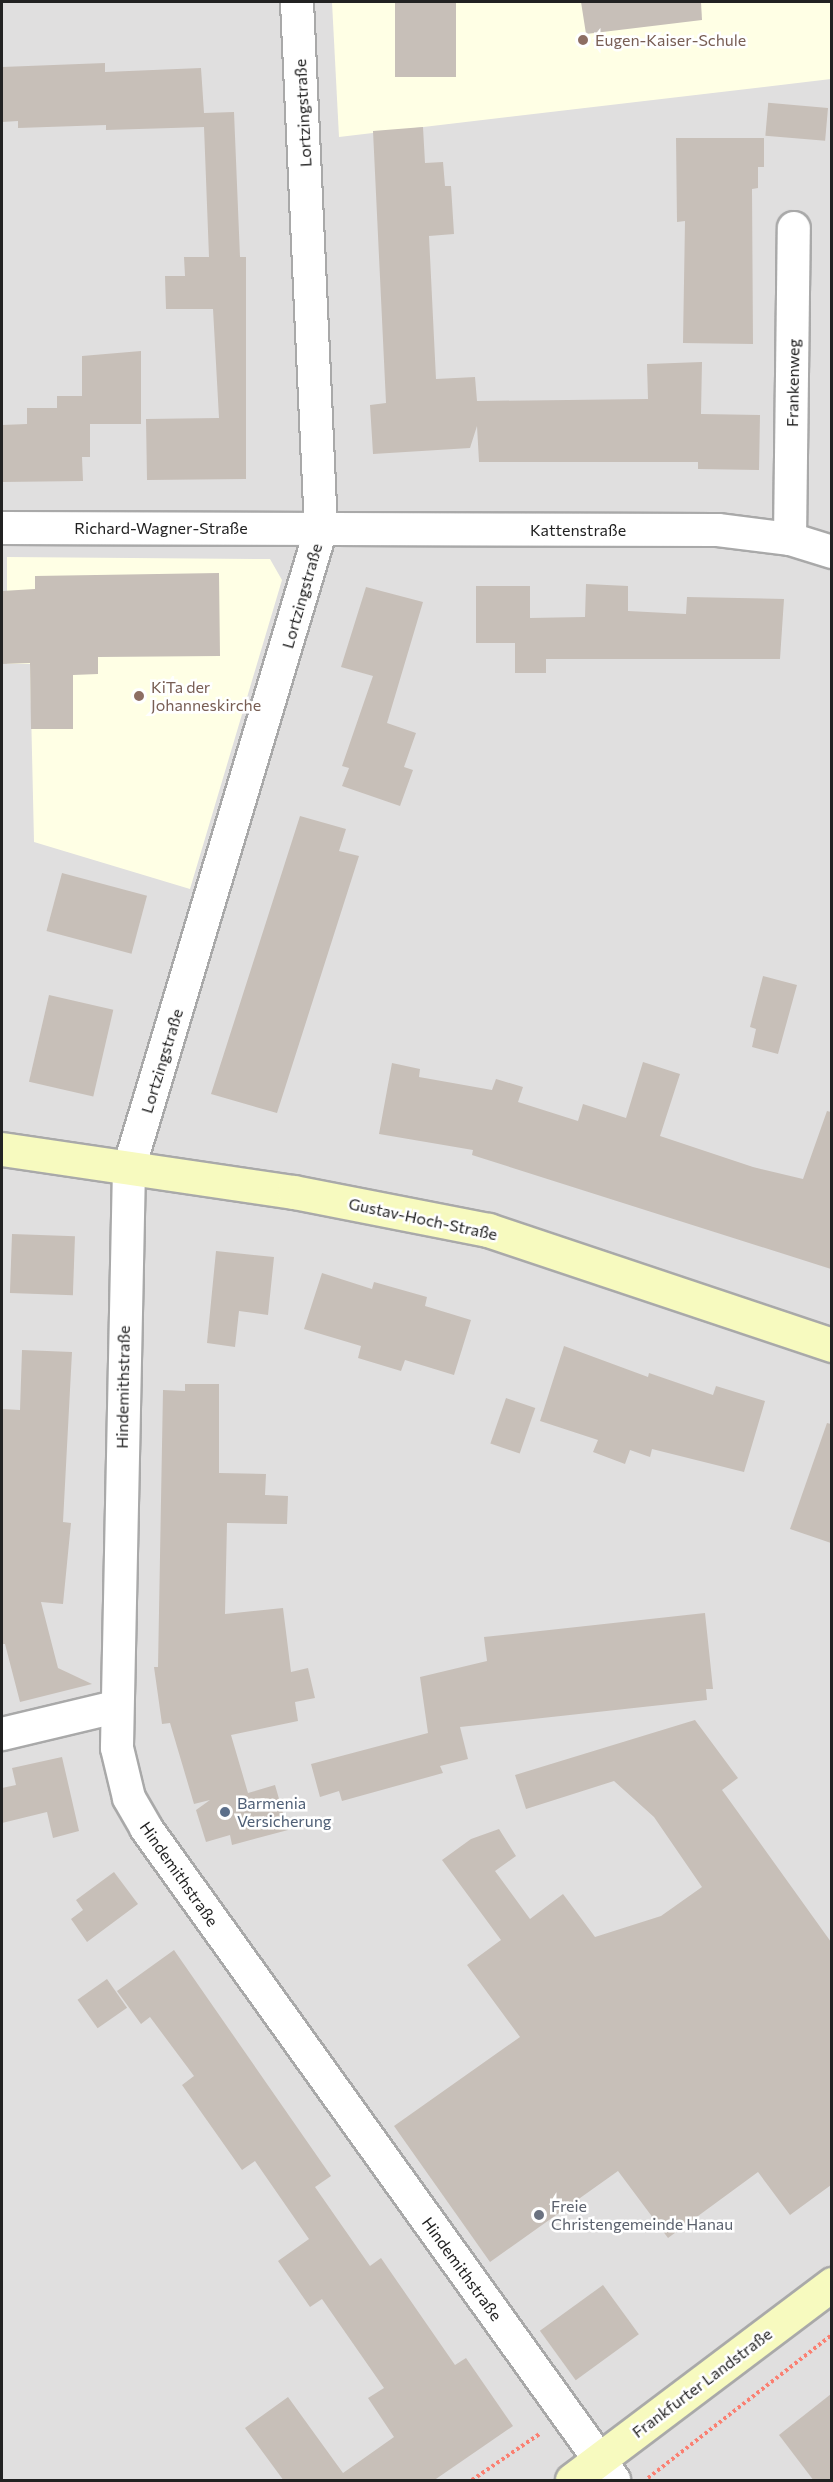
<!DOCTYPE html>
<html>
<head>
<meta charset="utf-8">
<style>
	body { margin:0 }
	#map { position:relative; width:833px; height:2482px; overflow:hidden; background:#f2efe9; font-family:Commissioner,sans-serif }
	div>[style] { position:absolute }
	.residential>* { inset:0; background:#e0dfdf; transform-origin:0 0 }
	.education>* { inset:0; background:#ffffe5 }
	.building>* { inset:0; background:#c7bfb8; transform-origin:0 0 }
	.path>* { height:4px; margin-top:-2px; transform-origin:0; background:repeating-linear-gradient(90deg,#fa8072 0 3px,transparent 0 6px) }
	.roads { filter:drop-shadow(2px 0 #a9a9a9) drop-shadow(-2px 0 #a9a9a9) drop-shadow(0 2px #a9a9a9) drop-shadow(0 -2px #a9a9a9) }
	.minor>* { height:32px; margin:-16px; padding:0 16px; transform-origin:16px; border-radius:16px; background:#fff }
	.secondary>* { height:33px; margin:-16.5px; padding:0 16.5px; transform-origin:16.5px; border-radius:16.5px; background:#f7fabf }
	.dots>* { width:16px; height:16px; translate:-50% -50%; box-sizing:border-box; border:3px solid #fff; border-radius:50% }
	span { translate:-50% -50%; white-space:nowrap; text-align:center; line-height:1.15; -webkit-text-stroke:5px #fff; paint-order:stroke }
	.education-label { font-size:16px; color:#785e54 }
	.left { translate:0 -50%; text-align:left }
	.street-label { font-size:16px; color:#222 }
	.service-label { font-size:16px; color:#4e5e75 }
	.worship-label { font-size:16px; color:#5b616d }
	.frame { position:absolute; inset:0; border:3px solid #222; pointer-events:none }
</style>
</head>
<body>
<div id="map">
	<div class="residential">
		<div style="left:2px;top:2px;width:829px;height:2478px"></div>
	</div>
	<div class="education">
		<div style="clip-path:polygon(332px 2px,831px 2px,831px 79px,339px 137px)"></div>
		<div style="clip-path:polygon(7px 557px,270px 559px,282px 580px,190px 889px,34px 842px,30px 664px,7px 664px)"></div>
	</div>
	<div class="building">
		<div style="left:395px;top:2px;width:61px;height:75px"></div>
		<div style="clip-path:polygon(581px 2px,701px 2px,702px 20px,586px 34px)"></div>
		<div style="clip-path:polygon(105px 63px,105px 72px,201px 68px,204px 113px,234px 112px,240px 257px,246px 257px,246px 479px,147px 480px,146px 419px,219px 418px,213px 309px,166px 309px,165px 276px,185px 276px,184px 257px,209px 257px,204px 127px,106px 130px,106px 125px,18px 128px,18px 121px,2px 122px,2px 67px)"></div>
		<div style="left:828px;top:108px;width:33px;height:60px;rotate:95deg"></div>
		<div style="clip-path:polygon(423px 127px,425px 163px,443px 162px,445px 186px,451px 186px,454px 234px,429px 236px,436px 379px,475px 377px,477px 401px,648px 399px,647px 364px,702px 362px,701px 414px,760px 415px,759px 470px,698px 469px,698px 462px,479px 462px,477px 426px,470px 448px,373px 454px,370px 405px,386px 403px,373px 131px)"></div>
		<div style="clip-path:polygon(676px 138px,764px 138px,764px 167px,758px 167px,758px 188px,752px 189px,753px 344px,683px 343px,685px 221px,677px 222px)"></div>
		<div style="clip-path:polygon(141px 351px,141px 424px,90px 424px,90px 457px,82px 457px,83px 481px,2px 482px,2px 425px,27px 424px,27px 408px,57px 408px,57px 396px,82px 396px,82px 356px)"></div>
		<div style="clip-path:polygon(219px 573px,220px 656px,98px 657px,98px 674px,73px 675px,73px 729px,31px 729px,30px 663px,2px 664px,2px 591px,35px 589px,35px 576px)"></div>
		<div style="clip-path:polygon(586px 584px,628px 586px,628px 611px,686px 614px,687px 597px,784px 599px,780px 659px,546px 659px,546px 673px,515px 673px,515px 643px,476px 643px,476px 586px,530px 586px,530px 618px,585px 617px)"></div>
		<div style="clip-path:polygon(366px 587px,423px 602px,387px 723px,416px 733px,404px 767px,413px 770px,400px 806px,342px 786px,349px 768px,342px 766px,373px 676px,341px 667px)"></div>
		<div style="clip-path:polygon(300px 816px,346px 829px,339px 851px,359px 856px,277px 1113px,211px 1094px)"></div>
		<div style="left:62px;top:873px;width:88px;height:60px;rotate:15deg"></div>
		<div style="clip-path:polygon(763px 976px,797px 985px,778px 1054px,752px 1047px,756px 1029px,750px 1027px)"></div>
		<div style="left:49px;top:995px;width:66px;height:89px;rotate:13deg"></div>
		<div style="clip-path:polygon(643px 1062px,680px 1074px,660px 1136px,753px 1167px,803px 1179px,827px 1111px,831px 1112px,831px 1269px,472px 1155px,473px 1150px,379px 1134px,392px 1063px,420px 1069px,419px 1077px,492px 1090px,496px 1079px,523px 1087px,518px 1102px,578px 1121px,583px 1104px,626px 1118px)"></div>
		<div style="left:12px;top:1234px;width:63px;height:59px;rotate:2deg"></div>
		<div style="clip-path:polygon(216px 1251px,274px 1257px,268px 1315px,239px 1311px,235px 1347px,207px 1343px)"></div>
		<div style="clip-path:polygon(322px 1273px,372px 1289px,374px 1282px,427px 1297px,425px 1306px,471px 1320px,454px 1375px,405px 1360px,401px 1371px,358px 1358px,361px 1346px,304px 1329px)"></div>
		<div style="clip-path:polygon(564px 1346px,648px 1377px,649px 1373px,713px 1395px,716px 1386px,765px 1401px,744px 1472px,652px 1449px,650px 1457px,630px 1450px,625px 1464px,593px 1452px,598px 1440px,540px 1421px)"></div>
		<div style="clip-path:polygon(22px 1350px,72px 1352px,63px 1522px,71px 1523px,63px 1604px,41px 1602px,58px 1668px,92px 1684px,20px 1702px,5px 1644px,2px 1644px,2px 1409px,20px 1410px)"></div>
		<div style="clip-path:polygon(185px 1384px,219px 1384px,219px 1473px,266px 1474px,265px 1495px,288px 1496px,287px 1524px,227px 1523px,225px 1614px,283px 1608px,291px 1672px,308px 1668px,315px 1698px,295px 1702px,298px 1721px,231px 1735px,248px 1793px,275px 1785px,288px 1830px,232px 1845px,230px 1835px,206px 1842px,196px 1810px,210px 1800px,194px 1804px,170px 1723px,162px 1724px,154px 1667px,158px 1667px,163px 1390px,185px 1391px)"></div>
		<div style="left:506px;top:1398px;width:31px;height:48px;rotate:19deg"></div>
		<div style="clip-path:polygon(827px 1423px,831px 1424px,831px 1543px,790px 1529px)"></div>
		<div style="clip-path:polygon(705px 1613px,713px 1689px,706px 1689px,707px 1700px,460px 1727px,468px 1759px,440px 1766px,443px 1773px,342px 1801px,339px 1791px,320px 1797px,311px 1764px,428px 1733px,420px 1677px,487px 1661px,484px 1637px)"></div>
		<div style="clip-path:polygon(695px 1720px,738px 1778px,722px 1790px,831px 1942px,831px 2185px,790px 2215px,758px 2172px,668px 2238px,618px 2171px,490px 2262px,394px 2126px,520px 2037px,467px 1965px,501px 1940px,442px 1860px,471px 1839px,499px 1829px,516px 1856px,495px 1871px,530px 1919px,563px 1894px,595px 1937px,661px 1916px,702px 1887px,654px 1817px,614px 1781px,526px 1809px,515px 1775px)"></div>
		<div style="clip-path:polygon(62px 1757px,79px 1831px,53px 1838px,47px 1812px,2px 1823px,2px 1788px,16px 1785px,12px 1768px)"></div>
		<div style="clip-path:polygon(114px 1872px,138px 1904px,87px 1942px,71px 1919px,83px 1910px,76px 1900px)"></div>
		<div style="clip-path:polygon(174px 1950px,331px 2176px,315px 2187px,370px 2266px,381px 2258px,455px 2365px,466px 2358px,513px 2426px,433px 2481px,284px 2481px,245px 2428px,288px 2397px,343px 2473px,394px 2437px,368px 2398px,384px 2388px,322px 2299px,310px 2307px,278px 2261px,309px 2239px,255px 2161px,242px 2170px,182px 2085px,194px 2076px,150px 2017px,141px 2024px,117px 1991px)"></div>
		<div style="left:107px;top:1979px;width:35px;height:36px;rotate:55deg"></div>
		<div style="left:603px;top:2285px;width:61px;height:78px;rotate:54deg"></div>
		<div style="clip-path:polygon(831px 2394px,831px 2481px,814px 2481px,779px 2435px)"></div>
	</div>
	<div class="path">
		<div style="left:648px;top:2478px;width:233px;rotate:-37.9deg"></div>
		<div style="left:472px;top:2480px;width:83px;rotate:-34.3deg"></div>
	</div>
	<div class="roads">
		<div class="minor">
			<div style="left:297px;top:2px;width:528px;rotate:87.39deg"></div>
			<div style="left:321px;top:529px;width:667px;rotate:106.72deg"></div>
			<div style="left:129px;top:1168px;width:580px;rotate:91.19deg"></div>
			<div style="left:117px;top:1748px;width:51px;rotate:76.5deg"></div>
			<div style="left:129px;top:1798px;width:34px;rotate:60deg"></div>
			<div style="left:146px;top:1828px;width:803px;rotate:54.33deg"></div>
			<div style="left:2px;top:528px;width:716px;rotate:0.16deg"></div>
			<div style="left:718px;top:530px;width:73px;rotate:7.1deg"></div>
			<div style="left:790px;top:539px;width:44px;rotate:17.2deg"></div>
			<div style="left:790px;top:539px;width:311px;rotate:-89.3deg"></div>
			<div style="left:2px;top:1734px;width:116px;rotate:-13.4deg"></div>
		</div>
		<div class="secondary">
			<div style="left:2px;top:1149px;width:295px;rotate:8.4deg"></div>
			<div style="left:294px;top:1192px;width:198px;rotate:11.1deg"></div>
			<div style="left:488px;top:1230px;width:363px;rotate:18.5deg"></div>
			<div style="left:572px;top:2480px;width:326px;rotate:-37deg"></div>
		</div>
	</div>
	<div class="dots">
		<div style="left:583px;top:40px;background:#8d6e63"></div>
		<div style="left:139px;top:696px;background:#8d6e63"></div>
		<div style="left:225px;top:1812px;background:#5c6f8a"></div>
		<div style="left:539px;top:2215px;background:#6b7280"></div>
	</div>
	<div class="education-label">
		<span class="left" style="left:595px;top:40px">Eugen-Kaiser-Schule</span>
		<span class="left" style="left:151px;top:696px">KiTa der<br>Johanneskirche</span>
	</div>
	<div class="street-label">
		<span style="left:303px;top:113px;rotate:-93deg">Lortzingstraße</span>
		<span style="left:793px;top:383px;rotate:-89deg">Frankenweg</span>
		<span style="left:161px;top:528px">Richard-Wagner-Straße</span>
		<span style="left:578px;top:530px">Kattenstraße</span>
		<span style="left:302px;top:596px;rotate:-74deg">Lortzingstraße</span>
		<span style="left:162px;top:1061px;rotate:-73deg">Lortzingstraße</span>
		<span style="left:423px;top:1219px;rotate:12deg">Gustav-Hoch-Straße</span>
		<span style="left:123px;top:1387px;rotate:-89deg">Hindemithstraße</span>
		<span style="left:179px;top:1874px;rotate:55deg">Hindemithstraße</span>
		<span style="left:462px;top:2269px;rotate:54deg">Hindemithstraße</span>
		<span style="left:702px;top:2383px;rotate:-37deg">Frankfurter Landstraße</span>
	</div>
	<div class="service-label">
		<span class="left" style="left:237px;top:1812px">Barmenia<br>Versicherung</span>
	</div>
	<div class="worship-label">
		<span class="left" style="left:551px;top:2215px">Freie<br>Christengemeinde Hanau</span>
	</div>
	<div class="frame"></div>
</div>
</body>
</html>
